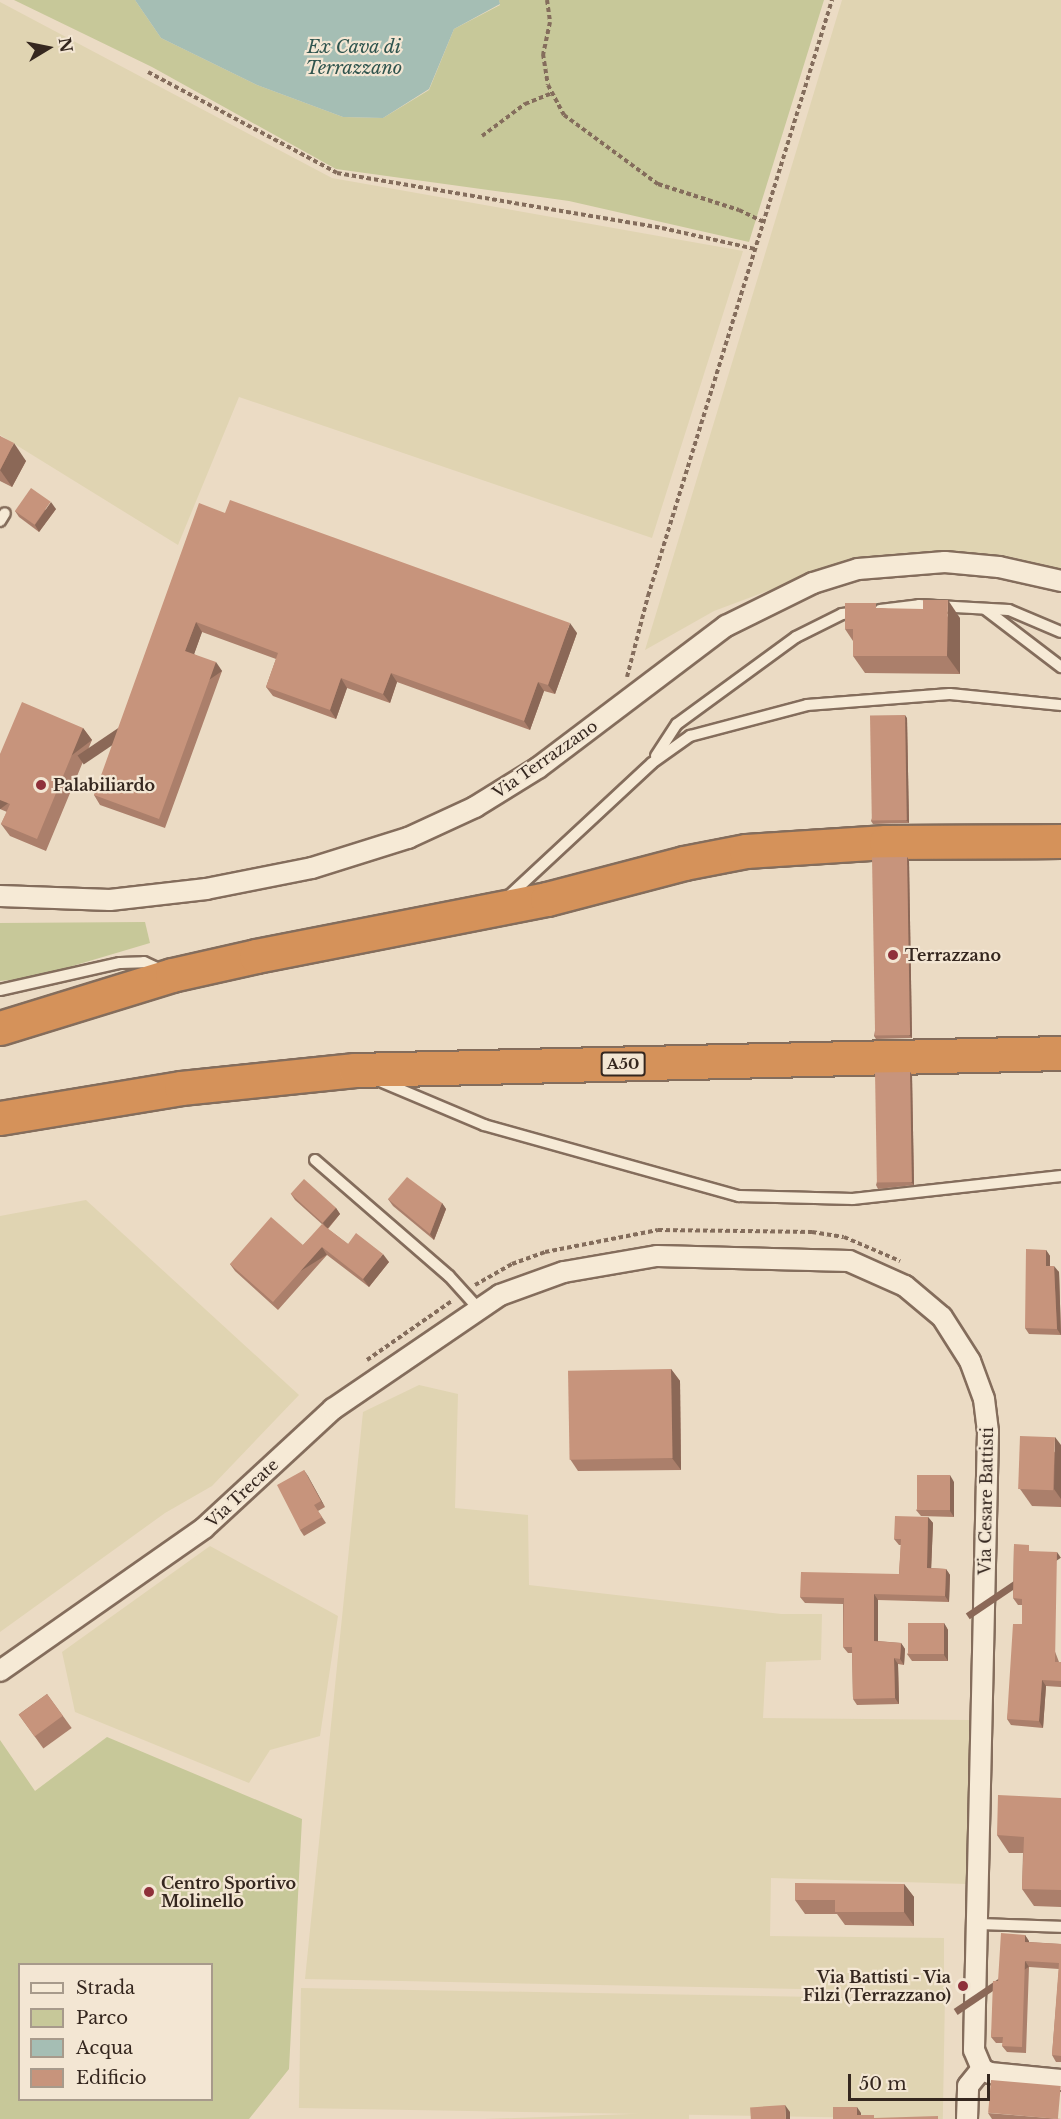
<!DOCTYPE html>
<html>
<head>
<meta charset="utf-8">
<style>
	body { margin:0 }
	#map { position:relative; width:1061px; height:2119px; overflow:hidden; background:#ebdbc4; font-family:"Libre Baskerville",serif }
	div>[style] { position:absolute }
	.farmland>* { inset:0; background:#e0d4b2; transform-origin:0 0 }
	.green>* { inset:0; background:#c7c899 }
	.water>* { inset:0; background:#a5beb4 }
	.path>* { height:4px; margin-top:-2px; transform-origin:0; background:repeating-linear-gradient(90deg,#846d5c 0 4.5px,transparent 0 7.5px) }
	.roads { filter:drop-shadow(2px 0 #846d5c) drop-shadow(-2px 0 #846d5c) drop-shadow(0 2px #846d5c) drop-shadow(0 -2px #846d5c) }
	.service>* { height:10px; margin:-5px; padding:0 5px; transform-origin:5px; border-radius:5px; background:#f6ead6 }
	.minor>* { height:20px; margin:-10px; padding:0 10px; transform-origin:10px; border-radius:10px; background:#f6ead6 }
	.motorway>* { height:33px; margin:-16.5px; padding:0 16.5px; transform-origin:16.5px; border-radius:16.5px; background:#d5925a }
	.wall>* { inset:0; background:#ab7f6b; transform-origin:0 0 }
	.shaded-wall>* { inset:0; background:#8b6857; transform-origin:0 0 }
	.building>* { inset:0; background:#c7947c; transform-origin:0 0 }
	.dots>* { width:16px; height:16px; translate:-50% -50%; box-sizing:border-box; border:3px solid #f3e6d3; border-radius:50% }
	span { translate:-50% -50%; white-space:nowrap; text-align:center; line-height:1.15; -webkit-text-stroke:4.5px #f3e6d3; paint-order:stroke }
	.shield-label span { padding:2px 4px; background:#f3e6d3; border:2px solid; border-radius:4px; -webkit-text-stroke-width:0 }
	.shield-label { font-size:15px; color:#35271f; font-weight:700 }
	.street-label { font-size:16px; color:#35271f }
	.poi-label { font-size:16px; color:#35271f; font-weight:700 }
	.left { translate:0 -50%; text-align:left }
	.right { translate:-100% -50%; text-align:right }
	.water-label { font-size:18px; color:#2f544e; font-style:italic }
	.legend { position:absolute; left:18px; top:1963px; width:195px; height:138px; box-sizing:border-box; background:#f3e6d3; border:2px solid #a79a8b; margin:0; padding:8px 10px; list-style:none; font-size:18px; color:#35271f }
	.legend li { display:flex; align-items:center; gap:12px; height:30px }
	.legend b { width:30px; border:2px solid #a79a8b }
	.north { position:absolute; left:18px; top:18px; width:60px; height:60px; -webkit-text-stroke:4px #f3e6d3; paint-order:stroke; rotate:80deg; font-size:16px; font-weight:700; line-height:24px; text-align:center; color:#35271f }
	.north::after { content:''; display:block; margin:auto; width:21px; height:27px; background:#35271f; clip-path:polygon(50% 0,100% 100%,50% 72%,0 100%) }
	.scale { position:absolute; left:848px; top:2074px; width:142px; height:27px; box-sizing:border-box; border:3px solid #35271f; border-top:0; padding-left:8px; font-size:18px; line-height:21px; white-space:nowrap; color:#35271f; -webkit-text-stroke:4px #f3e6d3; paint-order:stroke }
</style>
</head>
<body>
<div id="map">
	<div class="farmland">
		<div style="clip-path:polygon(842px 0,1061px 0,1061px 572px,1002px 557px,944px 551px,900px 553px,839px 564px,714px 611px,645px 650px)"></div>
		<div style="clip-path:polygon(0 2px,332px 178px,743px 251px,652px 538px,239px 397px,178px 545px,0 435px)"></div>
		<div style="clip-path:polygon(86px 1200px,299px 1395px,212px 1486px,165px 1513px,0 1632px,0 1216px)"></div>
		<div style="clip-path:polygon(419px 1385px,458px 1394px,455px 1508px,528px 1515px,529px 1585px,781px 1614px,822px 1614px,821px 1660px,766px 1662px,763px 1718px,972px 1720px,967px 1884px,771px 1878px,770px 1936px,944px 1938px,944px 1992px,305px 1979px,363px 1412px)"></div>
		<div style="clip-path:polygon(210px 1546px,338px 1616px,320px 1736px,270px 1750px,249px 1783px,75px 1712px,62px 1652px)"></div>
		<div style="left:301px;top:1988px;width:644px;height:120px;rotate:1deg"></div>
		<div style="clip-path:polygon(689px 2112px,689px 2119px,484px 2119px)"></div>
	</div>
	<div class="green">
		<div style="clip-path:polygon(14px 0,135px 0,161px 38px,257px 85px,343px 117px,383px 118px,429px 90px,454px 29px,500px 5px,499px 0,824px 0,749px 242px,569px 201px,336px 169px,152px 67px)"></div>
		<div style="clip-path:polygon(145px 922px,150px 943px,32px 978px,0 981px,0 923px)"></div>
		<div style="clip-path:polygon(evenodd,107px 1737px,302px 1819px,289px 2069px,249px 2119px,0 2119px,0 1740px,35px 1791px,107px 1737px,20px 1964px,212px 1964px,212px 2100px,20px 2100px,20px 1964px)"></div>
	</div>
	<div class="water">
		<div style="clip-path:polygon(135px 0,499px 0,500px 4px,454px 29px,429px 89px,383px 118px,343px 117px,257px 85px,161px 38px)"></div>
	</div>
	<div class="path">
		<div style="left:547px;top:0;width:22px;rotate:82deg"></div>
		<div style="left:550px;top:22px;width:33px;rotate:102deg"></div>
		<div style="left:543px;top:54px;width:31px;rotate:81deg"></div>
		<div style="left:548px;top:85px;width:34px;rotate:62deg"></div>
		<div style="left:564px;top:115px;width:117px;rotate:36.3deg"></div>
		<div style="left:658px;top:184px;width:85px;rotate:17.8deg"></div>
		<div style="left:739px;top:210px;width:28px;rotate:26deg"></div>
		<div style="left:148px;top:72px;width:214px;rotate:28.1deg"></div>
		<div style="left:337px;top:173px;width:330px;rotate:9.6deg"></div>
		<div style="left:662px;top:228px;width:95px;rotate:12.7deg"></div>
		<div style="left:482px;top:136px;width:54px;rotate:-36.7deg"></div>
		<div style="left:525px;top:104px;width:29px;rotate:-22deg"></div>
		<div style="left:627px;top:677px;width:84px;rotate:-75.5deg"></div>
		<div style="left:648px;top:596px;width:624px;rotate:-72.84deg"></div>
		<div style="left:475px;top:1285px;width:43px;rotate:-29.6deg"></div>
		<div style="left:512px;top:1264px;width:35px;rotate:-20deg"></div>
		<div style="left:545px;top:1252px;width:115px;rotate:-11deg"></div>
		<div style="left:658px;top:1230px;width:154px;rotate:0.7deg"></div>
		<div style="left:812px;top:1232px;width:32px;rotate:9deg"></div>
		<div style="left:844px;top:1237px;width:61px;rotate:23.2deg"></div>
		<div style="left:367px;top:1360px;width:103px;rotate:-34.8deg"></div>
	</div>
	<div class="roads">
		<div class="service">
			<div style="left:0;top:521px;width:9px;rotate:-58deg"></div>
			<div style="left:985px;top:609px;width:96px;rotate:37.3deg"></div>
			<div style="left:880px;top:610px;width:39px;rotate:-7deg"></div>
			<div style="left:919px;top:605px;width:90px;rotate:3.2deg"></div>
			<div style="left:1009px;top:610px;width:56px;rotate:22.9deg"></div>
			<div style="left:656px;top:756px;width:38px;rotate:-57deg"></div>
			<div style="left:677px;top:724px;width:147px;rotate:-36.2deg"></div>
			<div style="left:796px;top:637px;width:51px;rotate:-26.6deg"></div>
			<div style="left:842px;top:614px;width:17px;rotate:-7deg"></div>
			<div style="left:509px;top:896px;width:195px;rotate:-42.9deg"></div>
			<div style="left:652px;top:763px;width:47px;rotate:-35.4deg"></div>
			<div style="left:690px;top:736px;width:121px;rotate:-14.8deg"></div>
			<div style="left:807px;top:705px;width:143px;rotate:-4.4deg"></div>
			<div style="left:950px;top:694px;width:112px;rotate:5.7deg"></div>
			<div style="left:0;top:990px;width:123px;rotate:-12.7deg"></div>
			<div style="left:120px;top:963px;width:24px;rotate:-2deg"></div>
			<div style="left:144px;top:962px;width:19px;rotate:25deg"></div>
			<div style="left:380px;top:1081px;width:113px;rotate:22.9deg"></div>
			<div style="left:484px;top:1125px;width:265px;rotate:15.6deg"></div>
			<div style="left:739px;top:1196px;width:114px;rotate:1.5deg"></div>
			<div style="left:853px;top:1199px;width:209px;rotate:-6.3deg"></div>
			<div style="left:315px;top:1160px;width:177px;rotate:40.9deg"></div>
			<div style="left:449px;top:1276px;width:42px;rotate:47.9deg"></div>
			<div style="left:977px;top:1924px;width:84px;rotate:2deg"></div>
		</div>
		<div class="minor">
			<div style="left:0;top:896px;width:110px;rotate:2.1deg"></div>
			<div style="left:110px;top:900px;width:97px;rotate:-6.5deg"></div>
			<div style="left:206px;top:889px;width:108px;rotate:-11.2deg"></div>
			<div style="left:312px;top:868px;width:101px;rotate:-17.4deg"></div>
			<div style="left:408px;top:838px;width:74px;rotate:-24.8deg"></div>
			<div style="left:475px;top:807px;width:74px;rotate:-31.8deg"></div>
			<div style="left:538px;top:768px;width:236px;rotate:-37.1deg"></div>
			<div style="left:726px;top:626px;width:97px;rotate:-26.3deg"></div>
			<div style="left:813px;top:583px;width:47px;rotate:-17.3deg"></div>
			<div style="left:858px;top:569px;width:87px;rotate:-4.6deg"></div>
			<div style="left:945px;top:562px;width:54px;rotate:5.3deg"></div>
			<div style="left:999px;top:567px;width:64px;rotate:12.7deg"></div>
			<div style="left:0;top:1671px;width:249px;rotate:-35deg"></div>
			<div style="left:204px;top:1528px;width:176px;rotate:-42.7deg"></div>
			<div style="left:333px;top:1409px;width:202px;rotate:-34.3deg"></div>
			<div style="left:500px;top:1295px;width:68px;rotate:-19.8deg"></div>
			<div style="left:564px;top:1272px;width:94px;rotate:-9.8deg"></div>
			<div style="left:657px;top:1256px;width:192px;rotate:1.5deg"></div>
			<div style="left:849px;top:1261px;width:61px;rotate:24.1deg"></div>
			<div style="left:905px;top:1286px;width:48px;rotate:40deg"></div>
			<div style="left:942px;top:1317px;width:52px;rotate:57.5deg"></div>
			<div style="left:970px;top:1361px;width:40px;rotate:69.8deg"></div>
			<div style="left:984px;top:1399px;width:33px;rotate:83deg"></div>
			<div style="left:988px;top:1432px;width:618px;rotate:91.3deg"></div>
			<div style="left:974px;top:2050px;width:21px;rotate:67deg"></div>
			<div style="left:982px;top:2069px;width:9px;rotate:27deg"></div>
			<div style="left:990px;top:2073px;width:71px;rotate:5.6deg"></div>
			<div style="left:967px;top:2119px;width:33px;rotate:-88deg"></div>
			<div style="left:968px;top:2086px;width:22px;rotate:-51deg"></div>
		</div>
		<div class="motorway">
			<div style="left:0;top:1028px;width:180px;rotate:-17.1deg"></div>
			<div style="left:172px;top:975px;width:86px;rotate:-12.7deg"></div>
			<div style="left:256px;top:956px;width:297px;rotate:-11.1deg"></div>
			<div style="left:547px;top:899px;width:142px;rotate:-14.7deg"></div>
			<div style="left:684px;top:863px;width:63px;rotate:-11deg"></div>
			<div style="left:746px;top:851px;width:140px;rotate:-3.7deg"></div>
			<div style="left:886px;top:842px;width:175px;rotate:-0.3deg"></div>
			<div style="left:0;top:1118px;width:183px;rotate:-9.4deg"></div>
			<div style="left:181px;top:1088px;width:175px;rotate:-5.9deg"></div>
			<div style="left:355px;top:1070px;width:706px;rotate:-1.38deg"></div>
		</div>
	</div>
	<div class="wall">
		<div style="clip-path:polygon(0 436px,26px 461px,12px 487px,0 481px)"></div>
		<div style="clip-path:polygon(56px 509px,39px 532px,19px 517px,15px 511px)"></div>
		<div style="clip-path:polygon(225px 513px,577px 633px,555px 694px,544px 691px,530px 730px,397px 682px,390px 703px,347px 688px,336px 719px,273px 696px,266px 687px,276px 659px,202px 632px,194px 654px,222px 671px,165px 828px,100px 805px,94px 795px)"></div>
		<div style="clip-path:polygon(880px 608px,960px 618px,960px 674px,865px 673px,853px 656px,853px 641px,845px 629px)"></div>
		<div style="clip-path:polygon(907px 718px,909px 823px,873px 824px,871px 821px)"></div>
		<div style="clip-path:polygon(83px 728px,92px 740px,46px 851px,10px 836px,1px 824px,7px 812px,0 809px,0 754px)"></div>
		<div style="clip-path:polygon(907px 857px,909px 861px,912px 1038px,876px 1039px,874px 1036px)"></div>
		<div style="clip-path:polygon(910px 1072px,912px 1075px,914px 1185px,878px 1189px,876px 1185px)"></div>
		<div style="clip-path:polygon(291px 1194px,336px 1208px,340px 1214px,328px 1229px,348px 1244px,389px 1262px,369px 1287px,327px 1255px,278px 1310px,235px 1271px,230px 1264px,303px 1245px,323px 1225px,295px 1200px)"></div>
		<div style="clip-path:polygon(388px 1199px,442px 1203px,446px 1209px,434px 1240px,393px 1206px)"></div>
		<div style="clip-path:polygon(1046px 1250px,1050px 1256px,1050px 1266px,1059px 1272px,1061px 1335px,1029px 1334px,1025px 1328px)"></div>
		<div style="clip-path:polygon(671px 1369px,680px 1381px,681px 1470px,578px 1471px,570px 1459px)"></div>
		<div style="clip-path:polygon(1061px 1445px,1061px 1507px,1032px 1506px,1020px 1489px)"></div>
		<div style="clip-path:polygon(304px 1470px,325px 1507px,318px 1511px,326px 1523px,304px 1536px,300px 1530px)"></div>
		<div style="clip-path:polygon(954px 1482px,954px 1517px,921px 1516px,916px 1510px)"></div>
		<div style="clip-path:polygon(928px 1517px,933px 1523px,931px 1568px,946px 1569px,950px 1575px,949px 1602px,878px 1600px,878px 1641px,901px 1643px,905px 1649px,904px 1665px,898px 1664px,899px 1704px,857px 1705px,853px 1699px,852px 1653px,848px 1653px,843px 1647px,843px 1604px,805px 1603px,800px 1597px,899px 1574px,901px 1545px,899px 1545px,894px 1539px)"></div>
		<div style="clip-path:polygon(1014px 1544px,1059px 1662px,1061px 1662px,1061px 1687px,1046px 1686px,1043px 1728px,1011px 1725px,1007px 1719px,1022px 1624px,1022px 1605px,1018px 1605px,1013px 1598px)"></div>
		<div style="clip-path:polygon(944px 1623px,948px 1630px,948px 1661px,912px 1661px,907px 1654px)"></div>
		<div style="left:47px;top:1694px;width:42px;height:35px;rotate:54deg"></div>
		<div style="clip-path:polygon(1061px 1798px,1061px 1907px,1034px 1906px,1022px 1889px,1023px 1853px,1009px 1853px,997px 1835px)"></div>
		<div style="clip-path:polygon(904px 1884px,914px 1897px,914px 1926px,845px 1925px,837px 1914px,805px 1914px,795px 1900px)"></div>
		<div style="clip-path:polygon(1025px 1935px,1029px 1942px,1061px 1944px,1061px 2062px,1056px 2062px,1052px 2055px,1059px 1969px,1029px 1967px,1026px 2053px,1007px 2052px,1002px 2046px,1003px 2043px,996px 2043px,991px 2037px,998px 1981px)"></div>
		<div style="clip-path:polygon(988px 2113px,1061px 2119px,992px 2119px)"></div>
	</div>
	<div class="shaded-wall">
		<div style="clip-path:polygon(14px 443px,26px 461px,12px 487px,0 470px)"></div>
		<div style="clip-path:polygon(51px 502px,56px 509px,39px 532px,35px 525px)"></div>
		<div style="clip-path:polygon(948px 600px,960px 618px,960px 674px,947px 656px)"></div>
		<div style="clip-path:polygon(196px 622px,202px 632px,192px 660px,185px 651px)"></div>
		<div style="clip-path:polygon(570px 623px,577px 633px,555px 694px,548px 685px)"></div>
		<div style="left:216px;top:662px;width:11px;height:167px;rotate:56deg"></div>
		<div style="clip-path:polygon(391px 673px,397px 682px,390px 703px,383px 694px)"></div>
		<div style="clip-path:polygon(341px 678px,347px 688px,336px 719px,330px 710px)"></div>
		<div style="clip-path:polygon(538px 682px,544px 691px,530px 730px,524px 721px)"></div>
		<div style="clip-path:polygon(905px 715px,907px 718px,909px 823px,906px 820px)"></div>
		<div style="left:83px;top:728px;width:15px;height:120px;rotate:53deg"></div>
		<div style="clip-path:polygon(907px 857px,909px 861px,912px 1038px,909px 1035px)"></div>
		<div style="clip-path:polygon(910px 1072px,912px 1075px,914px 1185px,911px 1182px)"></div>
		<div style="clip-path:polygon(442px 1203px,446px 1209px,434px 1240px,430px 1234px)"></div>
		<div style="clip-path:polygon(336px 1208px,340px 1214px,327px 1229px,323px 1223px)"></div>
		<div style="left:322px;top:1247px;width:9px;height:74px;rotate:58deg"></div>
		<div style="clip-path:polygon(1046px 1250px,1050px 1256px,1050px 1272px,1046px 1266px)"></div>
		<div style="clip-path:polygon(383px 1254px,389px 1262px,369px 1287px,363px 1279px)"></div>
		<div style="clip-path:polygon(1054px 1266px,1059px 1272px,1061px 1335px,1057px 1329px)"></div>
		<div style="clip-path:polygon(671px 1369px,680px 1381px,681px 1470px,672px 1458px)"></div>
		<div style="clip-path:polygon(1055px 1437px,1061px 1445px,1061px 1499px,1054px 1489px)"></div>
		<div style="clip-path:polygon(304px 1470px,308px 1476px,325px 1507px,321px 1501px)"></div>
		<div style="clip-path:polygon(950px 1475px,954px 1482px,954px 1517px,950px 1511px)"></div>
		<div style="clip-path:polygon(928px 1517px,933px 1523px,931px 1574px,927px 1568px)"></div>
		<div style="left:1057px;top:1552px;width:7px;height:110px;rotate:56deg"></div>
		<div style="clip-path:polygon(946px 1569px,950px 1575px,949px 1602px,945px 1596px)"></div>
		<div style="clip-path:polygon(874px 1594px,878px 1600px,878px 1647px,874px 1641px)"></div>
		<div style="clip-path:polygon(944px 1623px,948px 1630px,948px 1661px,944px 1655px)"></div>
		<div style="clip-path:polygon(901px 1643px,905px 1649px,904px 1665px,900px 1659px)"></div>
		<div style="clip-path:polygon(894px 1658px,898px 1664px,899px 1704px,895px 1698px)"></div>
		<div style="clip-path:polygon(1042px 1680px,1046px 1686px,1043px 1728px,1039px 1721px)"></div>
		<div style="clip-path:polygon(904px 1884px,914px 1897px,914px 1926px,904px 1912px)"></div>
		<div style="clip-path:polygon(1025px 1935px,1029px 1941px,1029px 1948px,1025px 1942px)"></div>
		<div style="left:1025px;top:1961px;width:7px;height:86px;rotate:56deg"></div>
		<div style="clip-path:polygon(785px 2105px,790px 2112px,790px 2119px,786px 2119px)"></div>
		<div style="clip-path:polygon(857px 2107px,861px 2113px,861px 2119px,857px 2115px)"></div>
	</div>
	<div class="building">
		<div style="clip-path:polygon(0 436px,14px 443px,0 470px)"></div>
		<div style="left:31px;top:488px;width:24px;height:28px;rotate:35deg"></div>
		<div style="clip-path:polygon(230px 500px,570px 623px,548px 685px,538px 682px,524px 721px,391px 673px,383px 694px,341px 678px,330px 710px,266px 687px,278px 653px,196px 622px,185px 651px,216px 662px,159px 819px,94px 795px,199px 503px,225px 513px)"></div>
		<div style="clip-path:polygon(923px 600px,948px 600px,947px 656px,853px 656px,853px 629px,845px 629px,845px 603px,876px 603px,876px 608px,923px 609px)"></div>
		<div style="clip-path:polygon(22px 702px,83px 728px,37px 839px,1px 824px,10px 804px,0 800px,0 754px)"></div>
		<div style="left:905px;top:715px;width:105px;height:35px;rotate:89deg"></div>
		<div style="left:907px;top:857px;width:178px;height:35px;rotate:89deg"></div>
		<div style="left:910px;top:1072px;width:110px;height:35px;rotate:89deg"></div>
		<div style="clip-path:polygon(407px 1177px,442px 1203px,430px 1234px,388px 1199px)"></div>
		<div style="left:304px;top:1179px;width:43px;height:20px;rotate:42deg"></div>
		<div style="clip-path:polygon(271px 1217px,303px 1245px,322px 1224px,348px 1244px,356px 1233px,383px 1254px,363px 1279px,322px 1247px,273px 1302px,230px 1264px)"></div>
		<div style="clip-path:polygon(1026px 1249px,1046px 1250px,1046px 1266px,1054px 1266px,1057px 1329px,1025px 1328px)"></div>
		<div style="left:671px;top:1369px;width:89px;height:103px;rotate:89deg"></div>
		<div style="left:1020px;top:1436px;width:35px;height:53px;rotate:2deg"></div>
		<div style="clip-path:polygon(304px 1470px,321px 1501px,314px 1505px,322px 1517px,300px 1530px,277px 1485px)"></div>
		<div style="left:917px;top:1475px;width:33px;height:35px"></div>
		<div style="clip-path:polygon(895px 1516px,928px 1517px,927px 1568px,946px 1569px,945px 1596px,874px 1594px,874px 1641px,901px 1643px,900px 1659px,894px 1658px,895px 1698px,853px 1699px,852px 1647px,843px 1647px,844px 1598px,800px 1597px,801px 1572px,899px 1574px,901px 1539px,894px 1539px)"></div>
		<div style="clip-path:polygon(1014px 1544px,1029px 1545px,1029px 1551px,1057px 1552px,1055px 1662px,1061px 1662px,1061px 1681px,1042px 1680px,1039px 1721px,1007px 1719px,1013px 1624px,1022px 1624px,1022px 1599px,1013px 1598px)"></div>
		<div style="left:908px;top:1623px;width:36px;height:31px"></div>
		<div style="left:47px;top:1694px;width:27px;height:35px;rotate:54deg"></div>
		<div style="clip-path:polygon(998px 1795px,1061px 1798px,1061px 1890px,1022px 1889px,1024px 1837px,997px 1835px)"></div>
		<div style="clip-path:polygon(795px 1883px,904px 1884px,904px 1912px,835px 1912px,835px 1900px,795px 1900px)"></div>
		<div style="clip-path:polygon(1001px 1933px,1025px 1935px,1025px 1942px,1061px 1944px,1061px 2056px,1052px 2055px,1059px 1963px,1025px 1961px,1022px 2047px,1002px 2046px,1003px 2037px,991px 2037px,993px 1981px,998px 1981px)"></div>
		<div style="left:991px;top:2080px;width:70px;height:33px;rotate:5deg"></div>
		<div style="left:785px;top:2105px;width:14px;height:35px;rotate:86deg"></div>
		<div style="clip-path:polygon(833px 2107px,857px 2107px,857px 2115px,874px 2115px,874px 2118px,938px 2116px,938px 2119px,833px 2119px)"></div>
	</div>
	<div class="dots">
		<div style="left:41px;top:785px;background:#8f303a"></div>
		<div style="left:893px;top:955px;background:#8f303a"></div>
		<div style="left:149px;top:1892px;background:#8f303a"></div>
		<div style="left:963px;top:1986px;background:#8f303a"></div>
	</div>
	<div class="shield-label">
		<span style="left:623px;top:1064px">A50</span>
	</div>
	<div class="street-label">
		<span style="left:545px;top:759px;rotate:-35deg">Via Terrazzano</span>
		<span style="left:242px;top:1493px;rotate:-43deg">Via Trecate</span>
		<span style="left:986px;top:1501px;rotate:-89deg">Via Cesare Battisti</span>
	</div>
	<div class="poi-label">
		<span class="left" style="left:53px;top:785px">Palabiliardo</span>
		<span class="left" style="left:905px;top:955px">Terrazzano</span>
		<span class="left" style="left:161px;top:1892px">Centro Sportivo<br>Molinello</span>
		<span class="right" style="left:951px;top:1986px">Via Battisti - Via<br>Filzi (Terrazzano)</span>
	</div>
	<div class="water-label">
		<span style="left:354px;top:58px">Ex Cava di<br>Terrazzano</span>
	</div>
	<ul class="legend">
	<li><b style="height:8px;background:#f6ead6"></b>Strada</li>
	<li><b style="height:16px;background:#c7c899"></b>Parco</li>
	<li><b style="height:16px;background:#a5beb4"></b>Acqua</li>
	<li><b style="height:16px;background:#c7947c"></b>Edificio</li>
	</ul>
	<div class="north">N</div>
	<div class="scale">50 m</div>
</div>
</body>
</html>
